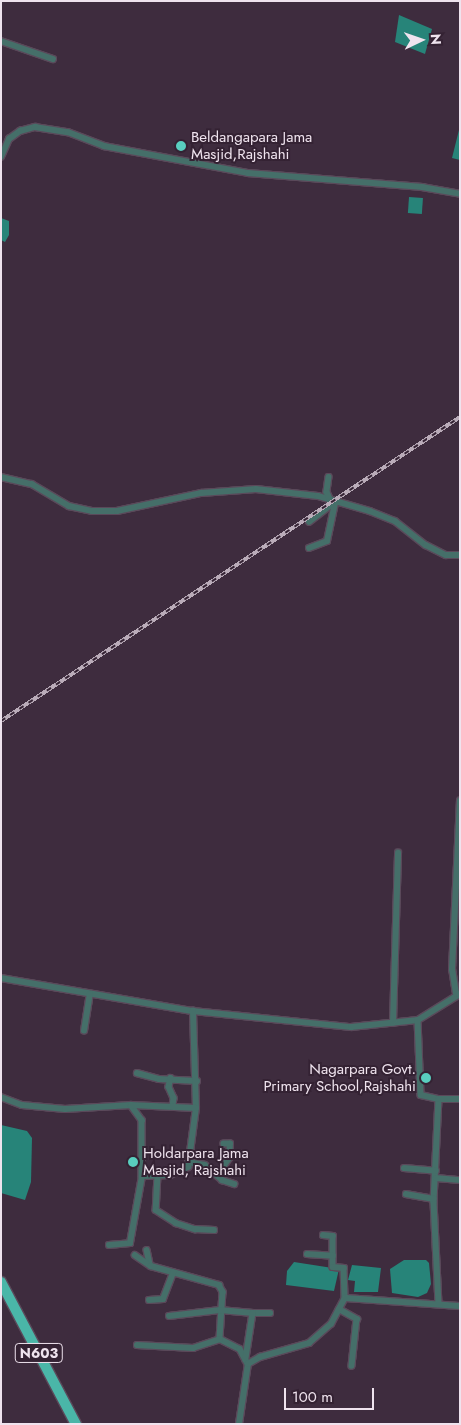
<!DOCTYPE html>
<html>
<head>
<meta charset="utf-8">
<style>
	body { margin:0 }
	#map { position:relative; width:461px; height:1425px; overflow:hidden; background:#3e2c3e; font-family:Jost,sans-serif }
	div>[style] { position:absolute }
	.water>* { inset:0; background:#278479; transform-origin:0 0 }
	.roads { filter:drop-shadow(1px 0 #5a495a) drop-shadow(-1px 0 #5a495a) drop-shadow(0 1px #5a495a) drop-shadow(0 -1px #5a495a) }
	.minor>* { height:5.5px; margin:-2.75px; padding:0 2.75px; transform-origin:2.75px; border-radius:2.75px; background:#456f69 }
	.trunk>* { height:10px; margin:-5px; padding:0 5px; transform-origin:5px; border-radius:5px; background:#4ab6a8 }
	.rail>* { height:4px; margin-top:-2px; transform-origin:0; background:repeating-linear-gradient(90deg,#342233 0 5.5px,#baacb9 0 11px); box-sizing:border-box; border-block:1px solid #baacb9 }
	.dots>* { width:14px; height:14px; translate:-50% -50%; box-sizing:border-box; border:2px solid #342233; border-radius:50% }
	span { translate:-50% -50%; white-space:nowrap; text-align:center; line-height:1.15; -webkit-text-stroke:4px #342233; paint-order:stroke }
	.shield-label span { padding:1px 4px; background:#342233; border:1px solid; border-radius:4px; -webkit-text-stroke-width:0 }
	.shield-label { font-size:14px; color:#efe3ee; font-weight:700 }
	.poi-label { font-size:15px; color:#efe3ee }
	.left { translate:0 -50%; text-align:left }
	.right { translate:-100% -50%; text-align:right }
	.frame { position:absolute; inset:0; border:2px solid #efe3ee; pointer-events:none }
	.north { position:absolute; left:396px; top:15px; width:50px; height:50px; -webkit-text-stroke:4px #342233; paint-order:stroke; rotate:87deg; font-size:14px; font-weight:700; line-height:20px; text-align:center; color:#efe3ee }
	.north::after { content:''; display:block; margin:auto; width:18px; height:22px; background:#efe3ee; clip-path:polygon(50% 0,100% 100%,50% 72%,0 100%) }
	.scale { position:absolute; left:284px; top:1388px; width:90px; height:22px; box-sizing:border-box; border:2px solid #efe3ee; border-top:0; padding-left:6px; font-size:15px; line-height:18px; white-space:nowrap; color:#efe3ee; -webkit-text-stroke:4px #342233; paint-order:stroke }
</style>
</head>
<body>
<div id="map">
	<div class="water">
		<div style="clip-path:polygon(399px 15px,432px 29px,425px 54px,395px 42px)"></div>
		<div style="clip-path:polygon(460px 126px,460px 160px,452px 158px)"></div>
		<div style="left:409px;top:197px;width:14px;height:16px;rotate:4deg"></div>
		<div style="clip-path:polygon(1px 218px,9px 221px,9px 235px,5px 242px,1px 240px)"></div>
		<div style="clip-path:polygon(1px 1125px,27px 1131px,32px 1138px,31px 1182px,25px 1200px,1px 1193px)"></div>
		<div style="clip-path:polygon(404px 1260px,426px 1260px,429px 1263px,431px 1284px,427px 1293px,418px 1297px,392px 1293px,390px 1269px)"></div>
		<div style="clip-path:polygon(294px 1262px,339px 1269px,334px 1291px,286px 1285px,287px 1271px)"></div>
		<div style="clip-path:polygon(352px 1265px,381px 1268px,378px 1292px,354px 1292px,355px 1281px,348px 1280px)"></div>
	</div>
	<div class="roads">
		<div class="minor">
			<div style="left:1px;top:41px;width:55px;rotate:19.1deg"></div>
			<div style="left:1px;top:157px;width:20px;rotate:-66deg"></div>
			<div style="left:9px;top:139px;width:14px;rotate:-36deg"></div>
			<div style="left:20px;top:131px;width:16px;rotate:-15deg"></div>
			<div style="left:35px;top:127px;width:33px;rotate:9deg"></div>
			<div style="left:68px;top:132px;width:39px;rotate:21deg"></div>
			<div style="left:104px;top:146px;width:147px;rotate:10.6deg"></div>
			<div style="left:248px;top:173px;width:175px;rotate:4.6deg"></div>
			<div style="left:422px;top:187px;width:39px;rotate:10deg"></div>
			<div style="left:1px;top:477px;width:32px;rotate:13deg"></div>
			<div style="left:32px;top:484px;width:43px;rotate:30.7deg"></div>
			<div style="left:69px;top:506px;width:24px;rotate:12deg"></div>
			<div style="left:92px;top:511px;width:25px"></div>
			<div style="left:117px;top:511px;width:86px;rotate:-12.1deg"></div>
			<div style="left:201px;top:493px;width:55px;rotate:-4.2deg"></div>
			<div style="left:256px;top:489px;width:62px;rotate:6.4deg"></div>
			<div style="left:318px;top:496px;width:54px;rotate:16.1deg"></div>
			<div style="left:370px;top:511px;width:27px;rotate:22deg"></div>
			<div style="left:395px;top:521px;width:39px;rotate:38deg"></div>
			<div style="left:426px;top:545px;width:22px;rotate:27deg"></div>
			<div style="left:446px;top:555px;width:14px"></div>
			<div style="left:329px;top:477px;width:15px;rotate:98deg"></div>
			<div style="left:327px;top:492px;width:10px;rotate:66deg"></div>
			<div style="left:309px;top:522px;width:33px;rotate:-38deg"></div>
			<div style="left:309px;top:548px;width:19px;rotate:-21deg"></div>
			<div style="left:327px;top:541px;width:40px;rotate:-78deg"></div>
			<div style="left:1px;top:978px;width:195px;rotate:9.8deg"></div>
			<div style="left:193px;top:1011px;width:159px;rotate:5.8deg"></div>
			<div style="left:351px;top:1027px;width:67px;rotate:-6deg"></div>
			<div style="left:418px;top:1020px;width:49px;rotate:-31.8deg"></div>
			<div style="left:456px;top:994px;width:24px;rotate:-99deg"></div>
			<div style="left:452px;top:970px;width:169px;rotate:-87.3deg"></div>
			<div style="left:418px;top:1020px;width:75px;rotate:87.7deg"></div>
			<div style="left:421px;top:1095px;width:18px;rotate:13deg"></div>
			<div style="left:439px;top:1099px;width:103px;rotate:92.8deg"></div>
			<div style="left:434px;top:1202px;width:102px;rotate:87.2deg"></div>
			<div style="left:393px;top:1023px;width:170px;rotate:-88.3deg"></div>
			<div style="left:84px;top:1031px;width:37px;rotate:-81deg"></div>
			<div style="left:137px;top:1073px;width:23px;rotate:15deg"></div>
			<div style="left:159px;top:1079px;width:38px;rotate:3deg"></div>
			<div style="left:171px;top:1078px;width:9px;rotate:103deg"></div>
			<div style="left:169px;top:1087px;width:12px;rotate:66deg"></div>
			<div style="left:174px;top:1098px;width:8px;rotate:97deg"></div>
			<div style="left:1px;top:1097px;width:22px;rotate:21deg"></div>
			<div style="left:22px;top:1105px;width:43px;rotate:5.3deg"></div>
			<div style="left:65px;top:1109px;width:66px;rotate:-3.5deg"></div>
			<div style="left:131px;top:1105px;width:19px;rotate:54deg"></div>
			<div style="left:142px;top:1120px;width:56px;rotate:90deg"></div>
			<div style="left:142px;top:1176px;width:28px;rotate:-2deg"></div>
			<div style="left:170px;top:1175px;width:20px;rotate:-24deg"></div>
			<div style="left:188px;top:1167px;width:60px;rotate:-82.3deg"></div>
			<div style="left:196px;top:1108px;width:97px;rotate:-91.8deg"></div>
			<div style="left:439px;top:1099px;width:21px"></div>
			<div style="left:131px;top:1105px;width:65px;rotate:2.6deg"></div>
			<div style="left:188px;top:1162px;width:17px;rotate:10deg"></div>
			<div style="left:205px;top:1165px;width:23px;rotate:41deg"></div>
			<div style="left:222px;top:1180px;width:13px;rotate:18deg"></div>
			<div style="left:404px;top:1168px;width:32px;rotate:5deg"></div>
			<div style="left:218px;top:1174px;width:19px;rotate:-55deg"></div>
			<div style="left:229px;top:1158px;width:14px;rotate:-86deg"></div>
			<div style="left:230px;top:1144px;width:6px;rotate:180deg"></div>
			<div style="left:158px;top:1175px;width:35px;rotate:93deg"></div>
			<div style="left:156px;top:1210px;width:24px;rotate:33deg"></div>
			<div style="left:176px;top:1223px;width:20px;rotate:18deg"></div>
			<div style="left:195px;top:1229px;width:19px;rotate:3deg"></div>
			<div style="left:436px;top:1178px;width:24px;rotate:5deg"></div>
			<div style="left:406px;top:1194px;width:28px;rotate:10deg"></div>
			<div style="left:323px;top:1235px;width:10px;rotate:6deg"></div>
			<div style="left:333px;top:1236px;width:31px;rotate:90deg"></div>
			<div style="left:333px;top:1267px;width:11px;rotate:5deg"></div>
			<div style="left:344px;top:1268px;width:30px;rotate:88deg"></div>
			<div style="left:109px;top:1245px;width:21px;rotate:-5deg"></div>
			<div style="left:130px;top:1243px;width:68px;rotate:-79.8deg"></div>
			<div style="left:147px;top:1250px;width:14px;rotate:78deg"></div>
			<div style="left:307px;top:1254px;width:26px;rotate:4deg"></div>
			<div style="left:135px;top:1255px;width:19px;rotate:35deg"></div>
			<div style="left:151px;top:1266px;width:71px;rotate:15.6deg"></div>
			<div style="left:219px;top:1285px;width:8px;rotate:60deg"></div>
			<div style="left:223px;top:1292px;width:47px;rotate:93.7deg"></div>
			<div style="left:220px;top:1339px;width:22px;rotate:27deg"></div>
			<div style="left:240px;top:1349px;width:17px;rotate:62deg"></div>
			<div style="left:149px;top:1300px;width:14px;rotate:-4deg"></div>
			<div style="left:163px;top:1299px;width:28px;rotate:-69deg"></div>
			<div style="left:339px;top:1309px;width:21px;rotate:29deg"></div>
			<div style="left:357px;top:1319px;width:47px;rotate:96.1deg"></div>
			<div style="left:253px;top:1313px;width:17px"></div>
			<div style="left:169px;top:1316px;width:51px;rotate:-6.7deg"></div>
			<div style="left:220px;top:1310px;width:33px;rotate:5deg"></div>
			<div style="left:253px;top:1313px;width:47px;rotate:98.7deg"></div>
			<div style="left:137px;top:1345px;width:56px;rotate:3.1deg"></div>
			<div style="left:193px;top:1348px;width:28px;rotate:-18deg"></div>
			<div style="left:239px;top:1424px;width:61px;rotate:-81.5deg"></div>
			<div style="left:248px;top:1364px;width:14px;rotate:-30deg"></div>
			<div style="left:260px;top:1357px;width:51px;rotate:-15.9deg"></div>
			<div style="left:309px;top:1343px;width:29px;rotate:-41deg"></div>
			<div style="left:331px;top:1324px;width:30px;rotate:-62deg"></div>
			<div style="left:345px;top:1298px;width:115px;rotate:4deg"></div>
		</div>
		<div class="trunk">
			<div style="left:1px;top:1282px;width:161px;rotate:62.2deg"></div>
		</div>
	</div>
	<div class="rail">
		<div style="left:1px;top:721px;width:551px;rotate:-33.52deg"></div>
	</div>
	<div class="dots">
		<div style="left:181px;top:146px;background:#59cebf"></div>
		<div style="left:426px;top:1078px;background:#59cebf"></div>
		<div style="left:133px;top:1162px;background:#59cebf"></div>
	</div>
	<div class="shield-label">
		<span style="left:39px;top:1353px">N603</span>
	</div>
	<div class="poi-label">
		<span class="left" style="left:191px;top:146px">Beldangapara Jama<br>Masjid,Rajshahi</span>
		<span class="right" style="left:416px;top:1078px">Nagarpara Govt.<br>Primary School,Rajshahi</span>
		<span class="left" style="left:143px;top:1162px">Holdarpara Jama<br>Masjid, Rajshahi</span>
	</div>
	<div class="frame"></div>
	<div class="north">N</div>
	<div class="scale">100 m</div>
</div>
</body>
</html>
